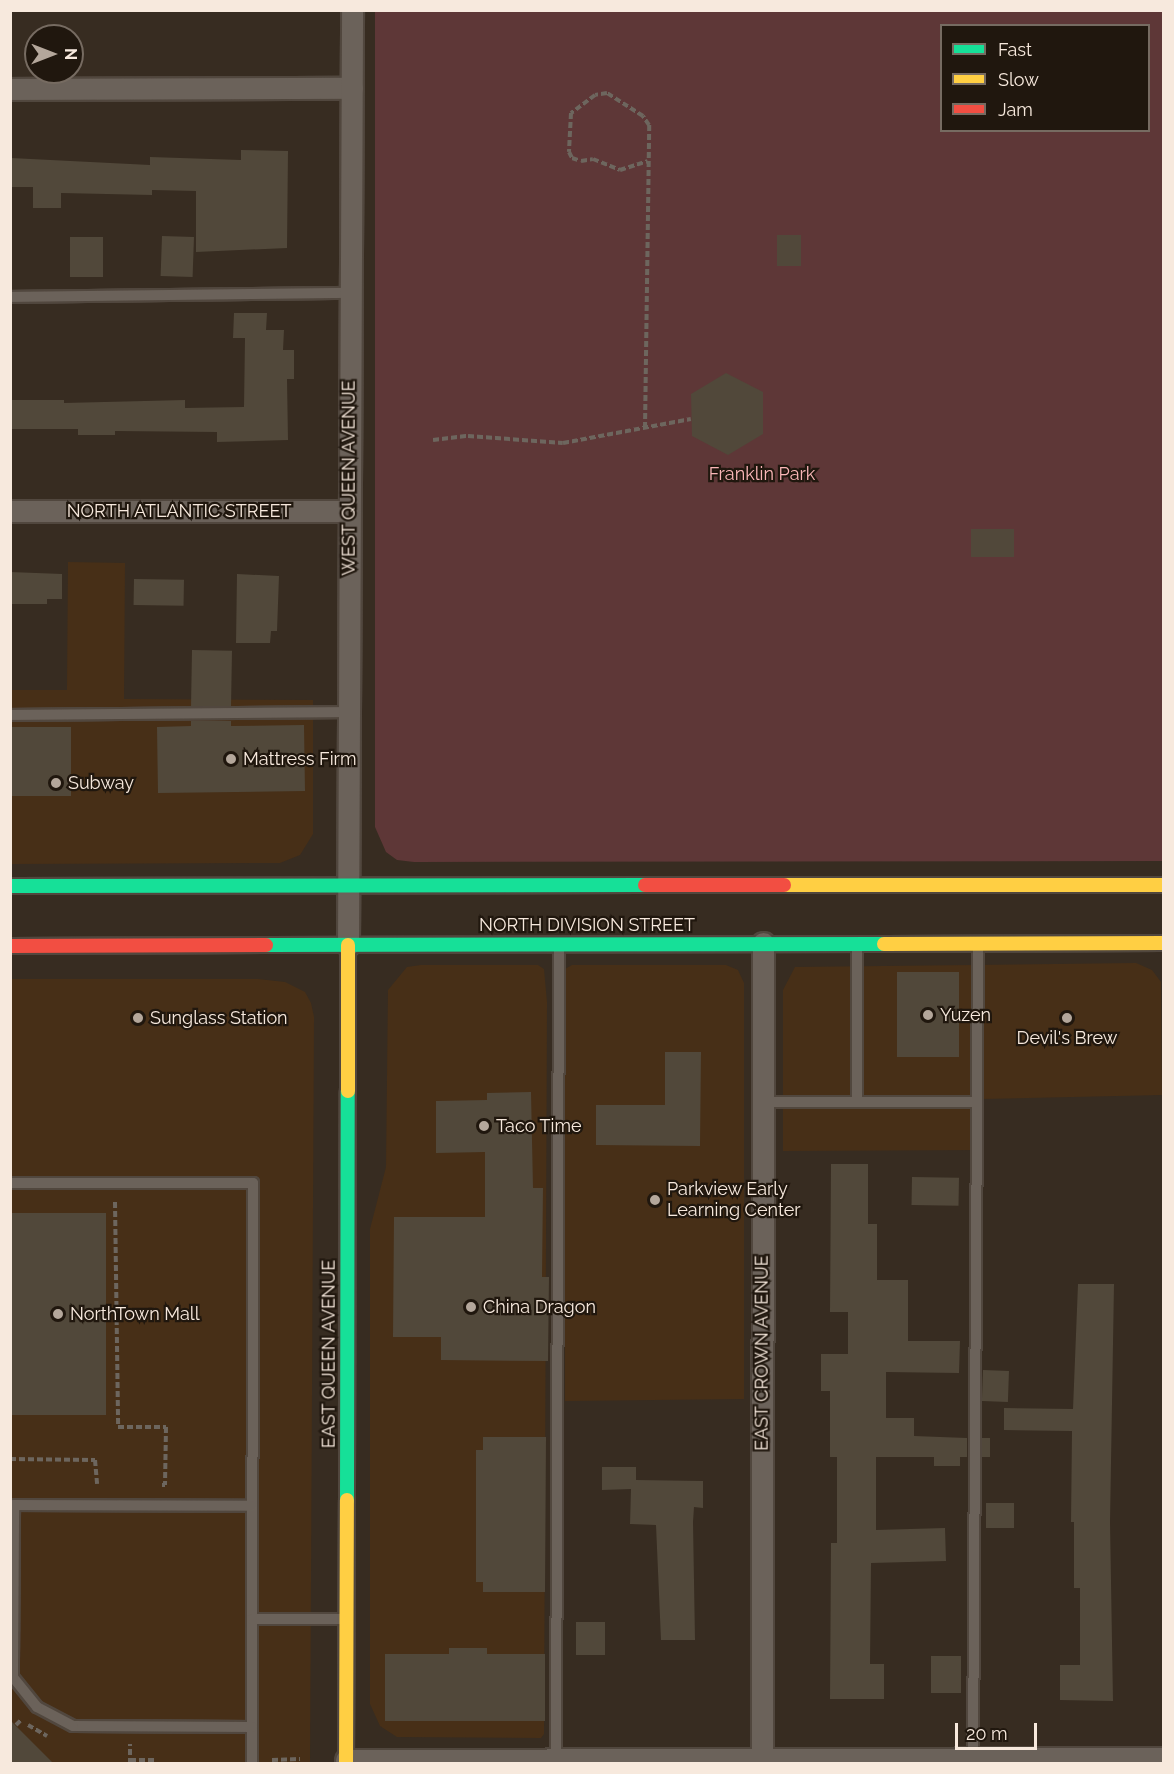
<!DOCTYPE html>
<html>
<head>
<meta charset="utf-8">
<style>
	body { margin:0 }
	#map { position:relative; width:1174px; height:1774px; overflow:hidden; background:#372c21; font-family:Raleway,sans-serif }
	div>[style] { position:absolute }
	.built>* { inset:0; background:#472f17 }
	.green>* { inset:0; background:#5e3737 }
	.building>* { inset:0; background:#51483a; transform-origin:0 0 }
	.path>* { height:4px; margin-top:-2px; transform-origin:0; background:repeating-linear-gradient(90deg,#6d665e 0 6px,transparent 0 9px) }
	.roads { filter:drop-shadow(2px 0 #51473e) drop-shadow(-2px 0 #51473e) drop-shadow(0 2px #51473e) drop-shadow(0 -2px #51473e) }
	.lane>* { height:10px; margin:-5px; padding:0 5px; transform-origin:5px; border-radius:5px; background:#6b625a }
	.street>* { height:21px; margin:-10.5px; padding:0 10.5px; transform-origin:10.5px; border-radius:10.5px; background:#6b625a }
	.fast>* { height:14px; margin:-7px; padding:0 7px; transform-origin:7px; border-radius:7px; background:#16e098 }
	.slow>* { height:14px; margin:-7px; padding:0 7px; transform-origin:7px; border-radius:7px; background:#ffcf43 }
	.jam>* { height:14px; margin:-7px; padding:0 7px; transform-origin:7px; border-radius:7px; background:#f24e42 }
	.dots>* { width:16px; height:16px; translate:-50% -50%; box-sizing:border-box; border:3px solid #20170e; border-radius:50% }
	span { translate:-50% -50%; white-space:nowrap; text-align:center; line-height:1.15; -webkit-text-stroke:4.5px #20170e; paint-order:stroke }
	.park-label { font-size:18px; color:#fbb7b8 }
	.street-label { font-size:18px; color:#f7e9dd }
	.poi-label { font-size:18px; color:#f7e9dd }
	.left { translate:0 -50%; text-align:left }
	.frame { position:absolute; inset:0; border:12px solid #f7e9dd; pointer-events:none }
	.legend { position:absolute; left:940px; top:24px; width:210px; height:108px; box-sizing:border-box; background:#20170e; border:2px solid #766b61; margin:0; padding:8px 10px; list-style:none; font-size:18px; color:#f7e9dd }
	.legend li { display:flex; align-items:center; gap:12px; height:30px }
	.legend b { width:30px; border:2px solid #766b61 }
	.north { position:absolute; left:24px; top:24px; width:60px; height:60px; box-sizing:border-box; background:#20170e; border:2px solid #766b61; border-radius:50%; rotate:90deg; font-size:16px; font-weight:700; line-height:24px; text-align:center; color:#f7e9dd }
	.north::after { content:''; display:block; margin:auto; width:21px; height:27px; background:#b4a79b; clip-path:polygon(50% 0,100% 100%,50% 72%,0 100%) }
	.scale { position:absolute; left:955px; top:1723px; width:82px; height:27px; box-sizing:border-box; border:3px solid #f7e9dd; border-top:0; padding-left:8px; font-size:18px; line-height:21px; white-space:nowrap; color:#f7e9dd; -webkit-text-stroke:4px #20170e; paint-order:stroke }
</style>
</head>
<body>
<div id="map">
	<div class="built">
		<div style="clip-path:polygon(68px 562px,125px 563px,124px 699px,313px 700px,313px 834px,300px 855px,280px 863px,11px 864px,10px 690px,67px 690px)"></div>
		<div style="clip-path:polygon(1136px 963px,1152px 970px,1161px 982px,1162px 1095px,982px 1099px,981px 1150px,783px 1151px,783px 990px,795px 967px)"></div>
		<div style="clip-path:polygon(421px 965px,538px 965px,544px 969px,547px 1002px,544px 1734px,541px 1738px,397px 1737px,380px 1726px,370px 1704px,370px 1229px,386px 1167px,388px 990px,407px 967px)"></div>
		<div style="clip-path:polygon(572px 965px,726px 965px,738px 970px,744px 983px,744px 1399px,565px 1401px,565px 969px)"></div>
		<div style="clip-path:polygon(10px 979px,258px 979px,285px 982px,305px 992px,311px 1003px,314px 1017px,310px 1763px,11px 1763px)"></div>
	</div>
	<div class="green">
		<div style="clip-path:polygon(evenodd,375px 11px,1163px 11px,1163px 861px,414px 862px,397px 860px,386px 852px,375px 827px,375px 11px,942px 26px,1148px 26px,1148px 130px,942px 130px,942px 26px)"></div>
	</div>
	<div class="building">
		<div style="clip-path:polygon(241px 150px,288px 151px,287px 248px,196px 252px,196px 191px,152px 190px,152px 195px,61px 193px,61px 208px,33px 208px,33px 187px,11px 187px,11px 158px,150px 165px,150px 157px,241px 160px)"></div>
		<div style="left:777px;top:235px;width:24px;height:31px"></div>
		<div style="left:162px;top:236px;width:32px;height:40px;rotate:2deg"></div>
		<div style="left:70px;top:237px;width:33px;height:40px"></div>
		<div style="clip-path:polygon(234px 313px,267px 313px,266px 330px,284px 330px,283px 350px,294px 350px,294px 379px,287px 379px,288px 440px,217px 442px,217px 432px,115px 431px,115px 435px,78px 435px,78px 429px,10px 429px,10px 400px,64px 400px,64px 403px,185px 400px,185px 408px,244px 407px,245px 338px,233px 338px)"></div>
		<div style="clip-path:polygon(726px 373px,763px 392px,763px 434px,728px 455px,692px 436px,691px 394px)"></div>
		<div style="left:1014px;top:529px;width:28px;height:43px;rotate:90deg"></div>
		<div style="clip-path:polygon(10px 572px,62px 574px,62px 599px,47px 599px,47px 604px,10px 604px)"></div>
		<div style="clip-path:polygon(237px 574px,279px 576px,277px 631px,271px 631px,270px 643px,236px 643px)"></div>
		<div style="left:134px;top:579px;width:50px;height:26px;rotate:1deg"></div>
		<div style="left:192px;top:650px;width:40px;height:56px;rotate:1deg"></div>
		<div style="clip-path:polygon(191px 721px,231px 721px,231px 726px,304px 725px,305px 791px,158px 793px,157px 727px,191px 726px)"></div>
		<div style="left:10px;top:727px;width:61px;height:69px"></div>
		<div style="left:897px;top:972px;width:62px;height:85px"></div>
		<div style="clip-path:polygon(665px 1052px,701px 1052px,700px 1146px,596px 1145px,596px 1105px,665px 1105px)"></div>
		<div style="clip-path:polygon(531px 1092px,533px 1188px,543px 1188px,542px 1277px,549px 1277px,548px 1361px,441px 1360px,441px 1337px,393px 1337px,394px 1217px,485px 1217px,485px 1152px,436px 1153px,436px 1101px,487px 1100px,487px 1093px)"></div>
		<div style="clip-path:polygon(831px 1164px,868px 1164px,868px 1224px,877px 1224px,877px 1280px,908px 1280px,908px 1341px,960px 1341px,959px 1373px,886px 1372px,886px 1418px,914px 1418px,914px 1436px,967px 1438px,967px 1457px,960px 1457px,960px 1466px,934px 1466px,934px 1457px,876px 1457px,876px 1530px,945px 1528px,946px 1561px,871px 1563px,870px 1664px,884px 1664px,884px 1699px,830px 1699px,831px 1543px,837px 1543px,837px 1457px,830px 1457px,830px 1391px,821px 1391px,821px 1354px,848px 1354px,848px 1312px,830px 1312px)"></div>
		<div style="left:912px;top:1177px;width:47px;height:28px;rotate:1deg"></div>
		<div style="left:10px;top:1213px;width:96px;height:202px"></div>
		<div style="clip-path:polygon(1078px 1284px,1114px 1284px,1110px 1522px,1113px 1701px,1060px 1700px,1060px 1665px,1080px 1665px,1080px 1588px,1074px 1588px,1074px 1522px,1071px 1522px,1072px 1431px,1004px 1430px,1004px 1408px,1073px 1409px)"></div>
		<div style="left:983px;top:1370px;width:26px;height:31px;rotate:2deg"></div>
		<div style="clip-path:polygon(483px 1437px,546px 1437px,545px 1592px,483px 1592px,483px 1582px,476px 1582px,476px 1450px,483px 1450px)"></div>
		<div style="left:982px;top:1438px;width:8px;height:19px"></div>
		<div style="clip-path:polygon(602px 1467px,636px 1467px,636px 1480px,703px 1481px,703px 1508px,694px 1507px,693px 1522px,695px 1640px,661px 1640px,656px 1525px,630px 1524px,631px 1489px,602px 1490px)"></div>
		<div style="left:986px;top:1503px;width:28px;height:25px"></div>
		<div style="left:576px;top:1622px;width:29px;height:33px"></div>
		<div style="clip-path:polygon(449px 1648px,487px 1648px,487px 1654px,545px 1654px,545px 1721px,385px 1721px,385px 1654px,449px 1654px)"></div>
		<div style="left:961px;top:1656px;width:37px;height:30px;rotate:90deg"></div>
		<div style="clip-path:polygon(10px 1720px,54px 1764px,10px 1764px)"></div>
	</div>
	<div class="path">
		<div style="left:645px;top:428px;width:303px;rotate:-89.2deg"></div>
		<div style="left:649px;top:125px;width:11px;rotate:-124deg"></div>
		<div style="left:643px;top:116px;width:43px;rotate:-147.4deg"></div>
		<div style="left:607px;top:93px;width:12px;rotate:171deg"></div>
		<div style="left:595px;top:95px;width:30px;rotate:143deg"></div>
		<div style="left:571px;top:113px;width:39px;rotate:93deg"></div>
		<div style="left:569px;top:152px;width:7px;rotate:63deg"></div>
		<div style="left:572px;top:158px;width:9px;rotate:18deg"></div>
		<div style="left:581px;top:161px;width:12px;rotate:-9deg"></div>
		<div style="left:593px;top:159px;width:29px;rotate:22deg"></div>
		<div style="left:620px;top:170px;width:29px;rotate:-18deg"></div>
		<div style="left:433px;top:440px;width:35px;rotate:-7deg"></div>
		<div style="left:468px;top:436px;width:95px;rotate:4.2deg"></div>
		<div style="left:563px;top:443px;width:130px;rotate:-10.6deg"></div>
		<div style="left:115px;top:1202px;width:225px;rotate:89.2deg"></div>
		<div style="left:118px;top:1427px;width:48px"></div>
		<div style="left:166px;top:1427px;width:58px;rotate:91deg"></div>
		<div style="left:165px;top:1485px;width:3px;rotate:180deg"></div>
		<div style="left:10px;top:1459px;width:85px;rotate:0.7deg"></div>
		<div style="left:95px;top:1460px;width:24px;rotate:85deg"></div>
		<div style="left:16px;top:1725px;width:8px;rotate:-45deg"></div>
		<div style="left:28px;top:1725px;width:22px;rotate:30deg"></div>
		<div style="left:130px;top:1760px;width:25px"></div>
		<div style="left:272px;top:1760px;width:28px;rotate:-2deg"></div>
		<div style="left:130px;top:1764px;width:20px;rotate:-90deg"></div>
	</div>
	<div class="roads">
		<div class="lane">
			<div style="left:10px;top:297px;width:340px;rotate:-0.7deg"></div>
			<div style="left:10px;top:715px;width:338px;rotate:-0.5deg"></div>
			<div style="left:857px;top:946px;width:156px;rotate:90deg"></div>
			<div style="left:763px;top:1102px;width:214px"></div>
			<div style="left:10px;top:1183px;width:243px"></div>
			<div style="left:253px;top:1183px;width:581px;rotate:90.1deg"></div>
			<div style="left:252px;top:1619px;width:91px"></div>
			<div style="left:252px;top:1727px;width:179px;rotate:-179.7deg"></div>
			<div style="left:73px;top:1726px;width:41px;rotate:-152.2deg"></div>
			<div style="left:37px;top:1707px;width:38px;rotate:-129deg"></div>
			<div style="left:13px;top:1677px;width:14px;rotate:-90deg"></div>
			<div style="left:13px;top:1663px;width:158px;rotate:-89.6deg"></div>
			<div style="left:14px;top:1505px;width:238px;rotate:0.2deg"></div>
			<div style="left:556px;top:1761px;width:812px;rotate:-89.79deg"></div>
			<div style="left:973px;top:1762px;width:816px;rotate:-89.65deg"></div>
		</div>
		<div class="street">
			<div style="left:10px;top:89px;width:342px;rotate:-0.2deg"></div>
			<div style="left:10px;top:511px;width:338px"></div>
			<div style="left:348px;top:945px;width:935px;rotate:-89.75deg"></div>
			<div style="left:346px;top:1760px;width:818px;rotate:-0.14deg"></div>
			<div style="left:762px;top:1764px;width:821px;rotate:-89.93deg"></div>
		</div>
		<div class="fast">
			<div style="left:10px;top:886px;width:635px;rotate:-0.09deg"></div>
			<div style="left:266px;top:945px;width:618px;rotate:-0.09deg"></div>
			<div style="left:347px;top:1500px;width:409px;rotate:-89.9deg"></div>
		</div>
		<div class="slow">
			<div style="left:784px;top:885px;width:380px"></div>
			<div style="left:884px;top:944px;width:280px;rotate:-0.2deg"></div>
			<div style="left:348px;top:1091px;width:146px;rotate:-90deg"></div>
			<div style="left:346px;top:1764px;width:264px;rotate:-89.8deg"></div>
		</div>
		<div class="jam">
			<div style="left:645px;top:885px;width:139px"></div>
			<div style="left:10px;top:946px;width:256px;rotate:-0.2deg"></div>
		</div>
	</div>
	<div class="dots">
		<div style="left:231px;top:759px;background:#b4a79b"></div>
		<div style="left:56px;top:783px;background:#b4a79b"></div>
		<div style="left:928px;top:1015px;background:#b4a79b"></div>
		<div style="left:138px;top:1018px;background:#b4a79b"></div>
		<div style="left:1067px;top:1018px;background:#b4a79b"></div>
		<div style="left:484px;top:1126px;background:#b4a79b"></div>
		<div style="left:655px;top:1200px;background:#b4a79b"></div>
		<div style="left:471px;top:1307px;background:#b4a79b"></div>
		<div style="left:58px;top:1314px;background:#b4a79b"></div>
	</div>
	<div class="park-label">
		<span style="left:762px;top:474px">Franklin Park</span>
	</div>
	<div class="street-label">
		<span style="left:349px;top:478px;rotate:-90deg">WEST QUEEN AVENUE</span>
		<span style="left:179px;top:511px">NORTH ATLANTIC STREET</span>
		<span style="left:587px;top:925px">NORTH DIVISION STREET</span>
		<span style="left:762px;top:1353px;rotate:-90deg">EAST CROWN AVENUE</span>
		<span style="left:329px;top:1354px;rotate:-90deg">EAST QUEEN AVENUE</span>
	</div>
	<div class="poi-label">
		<span class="left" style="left:243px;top:759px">Mattress Firm</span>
		<span class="left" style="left:68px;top:783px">Subway</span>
		<span class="left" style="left:940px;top:1015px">Yuzen</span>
		<span class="left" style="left:150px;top:1018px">Sunglass Station</span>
		<span style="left:1067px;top:1038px">Devil's Brew</span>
		<span class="left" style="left:496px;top:1126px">Taco Time</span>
		<span class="left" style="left:667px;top:1200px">Parkview Early<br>Learning Center</span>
		<span class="left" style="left:483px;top:1307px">China Dragon</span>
		<span class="left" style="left:70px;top:1314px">NorthTown Mall</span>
	</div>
	<div class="frame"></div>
	<ul class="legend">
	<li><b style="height:8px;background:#16e098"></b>Fast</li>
	<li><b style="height:8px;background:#ffcf43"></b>Slow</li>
	<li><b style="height:8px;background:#f24e42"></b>Jam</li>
	</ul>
	<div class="north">N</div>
	<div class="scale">20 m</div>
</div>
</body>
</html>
